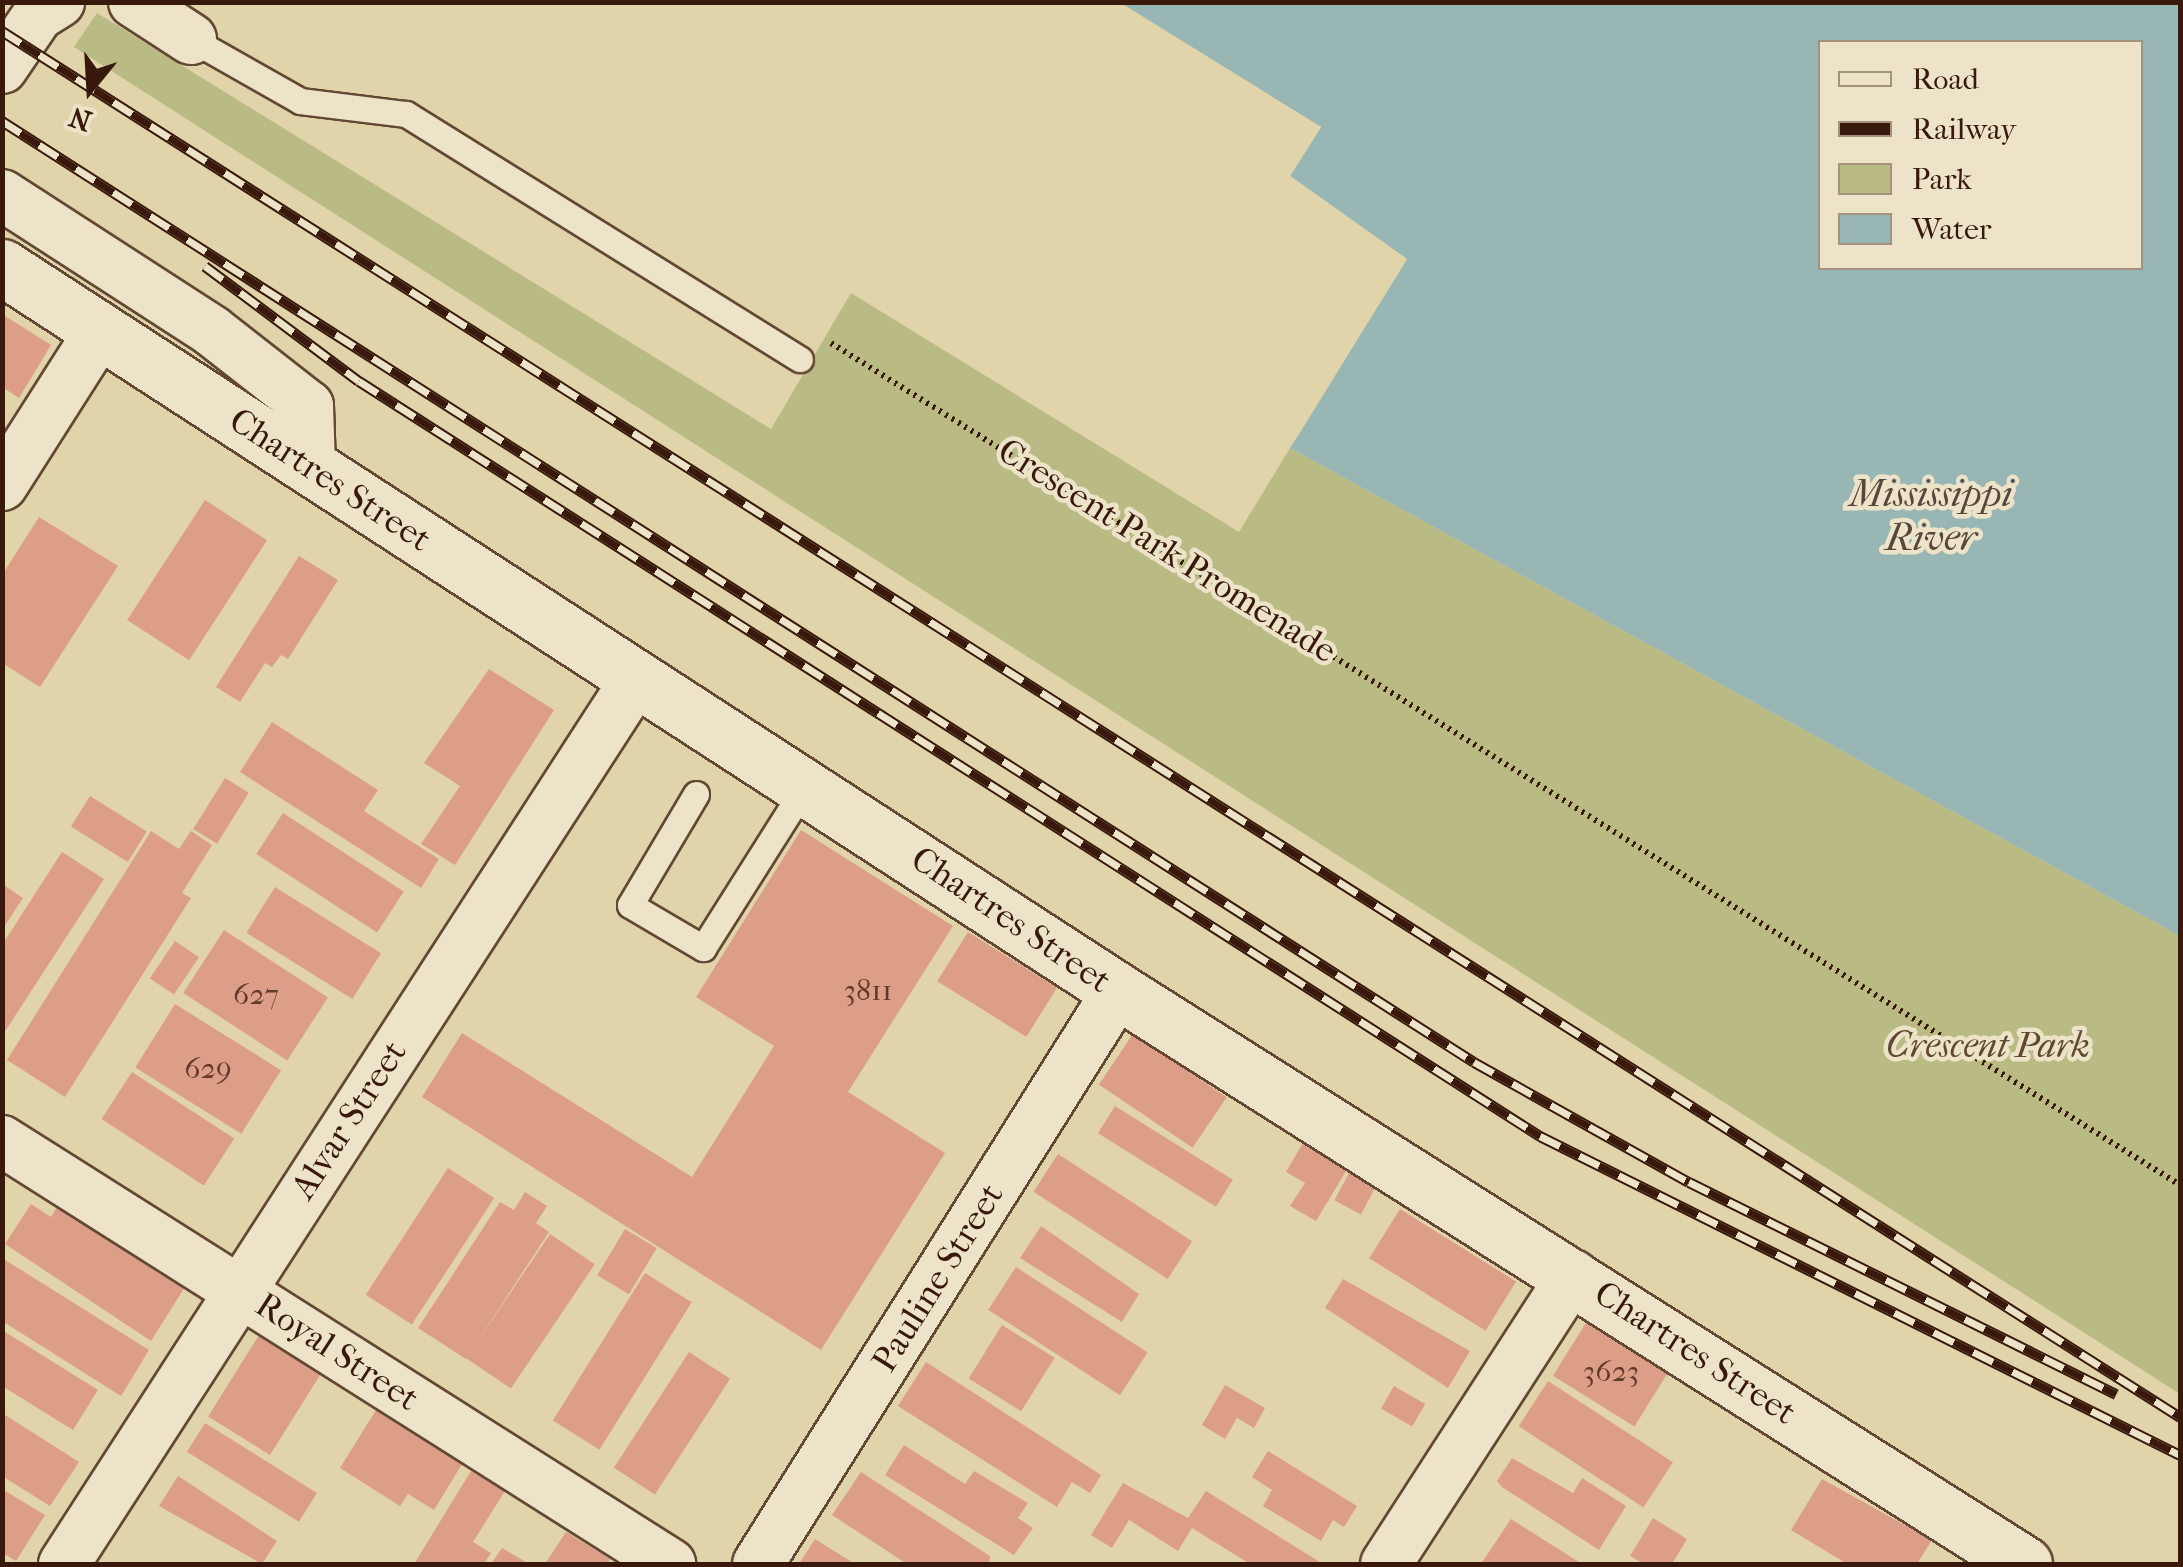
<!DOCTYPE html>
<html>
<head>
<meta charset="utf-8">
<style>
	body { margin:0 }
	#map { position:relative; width:2183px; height:1567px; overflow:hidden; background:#e1d4ab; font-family:"IM FELL French Canon",serif }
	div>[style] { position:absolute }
	.green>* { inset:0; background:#babb84 }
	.water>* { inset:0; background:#98b6b3 }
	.pier>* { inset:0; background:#e1d4ab }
	.building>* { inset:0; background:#dd9e88; transform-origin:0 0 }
	.path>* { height:6px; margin-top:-3px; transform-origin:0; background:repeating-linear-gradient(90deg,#39190b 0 2.5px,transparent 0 7.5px) }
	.roads { filter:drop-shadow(2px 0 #634833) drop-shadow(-2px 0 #634833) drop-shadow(0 2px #634833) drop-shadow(0 -2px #634833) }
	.lane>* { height:25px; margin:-12.5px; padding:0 12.5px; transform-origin:12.5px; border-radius:12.5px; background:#ece3c8 }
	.street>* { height:50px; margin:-25px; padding:0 25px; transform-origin:25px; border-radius:25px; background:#ece3c8 }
	.secondary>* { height:55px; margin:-27.5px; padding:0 27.5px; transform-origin:27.5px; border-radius:27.5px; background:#ece3c8 }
	.rail>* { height:11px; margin-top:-5.5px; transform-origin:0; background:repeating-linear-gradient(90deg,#ece3c8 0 22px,#39190b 0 44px); box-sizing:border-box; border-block:2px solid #39190b }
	span { translate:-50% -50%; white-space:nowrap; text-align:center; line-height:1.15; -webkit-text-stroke:9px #ece3c8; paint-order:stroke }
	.number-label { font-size:30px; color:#623a2a }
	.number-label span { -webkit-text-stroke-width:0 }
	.street-label { font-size:35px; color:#39190b }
	.park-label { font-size:35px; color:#604a2f; font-style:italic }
	.water-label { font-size:38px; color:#56483d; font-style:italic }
	.frame { position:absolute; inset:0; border:5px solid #39190b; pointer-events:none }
	.legend { position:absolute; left:1818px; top:40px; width:325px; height:230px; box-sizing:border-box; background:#ece3c8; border:2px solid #a4927c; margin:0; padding:12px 18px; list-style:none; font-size:30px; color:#39190b }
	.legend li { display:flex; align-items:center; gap:20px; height:50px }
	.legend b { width:50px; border:2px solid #a4927c }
	.north { position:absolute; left:40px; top:40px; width:100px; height:100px; -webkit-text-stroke:8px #ece3c8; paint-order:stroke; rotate:198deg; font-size:28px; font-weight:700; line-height:40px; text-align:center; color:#39190b }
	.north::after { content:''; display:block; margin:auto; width:35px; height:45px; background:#39190b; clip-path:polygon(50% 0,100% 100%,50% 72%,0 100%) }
</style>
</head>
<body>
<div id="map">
	<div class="green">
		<div style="clip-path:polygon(97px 13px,771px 429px,851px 293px,1239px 532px,1290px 448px,2180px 936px,2180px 1394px,74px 47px)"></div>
	</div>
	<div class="water">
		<div style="clip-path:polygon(evenodd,1121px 3px,2180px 3px,2180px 936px,1290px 448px,1407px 259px,1290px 176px,1321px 127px,1121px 3px,1820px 42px,2140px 42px,2140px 268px,1820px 268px,1820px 42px)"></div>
	</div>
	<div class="pier">
		<div style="clip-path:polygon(1116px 2px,1321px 127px,1290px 176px,1407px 259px,1288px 452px,1400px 260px,1285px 179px,1314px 129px)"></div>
	</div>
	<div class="building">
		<div style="clip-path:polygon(2px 314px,51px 345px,19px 398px,2px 387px)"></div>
		<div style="left:205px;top:500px;width:74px;height:143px;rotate:33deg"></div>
		<div style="clip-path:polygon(39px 517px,118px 566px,40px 687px,2px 663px,2px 575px)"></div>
		<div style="clip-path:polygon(299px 556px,338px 580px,288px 659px,281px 655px,272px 667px,265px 663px,240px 702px,216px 687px)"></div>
		<div style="clip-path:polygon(489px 669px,554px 710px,455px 865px,421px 844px,460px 786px,424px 763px)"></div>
		<div style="clip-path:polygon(272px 722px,378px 790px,364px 811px,439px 859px,421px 888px,240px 772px)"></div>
		<div style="left:225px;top:778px;width:28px;height:60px;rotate:32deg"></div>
		<div style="left:90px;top:796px;width:67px;height:36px;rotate:32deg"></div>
		<div style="left:283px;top:813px;width:144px;height:49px;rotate:33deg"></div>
		<div style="clip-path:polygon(801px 830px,953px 926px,848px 1092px,945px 1153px,821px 1350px,422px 1097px,462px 1033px,692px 1177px,774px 1046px,696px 997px)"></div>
		<div style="clip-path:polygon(151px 831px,179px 849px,191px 831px,212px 845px,182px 893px,191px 898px,65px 1097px,7px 1060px)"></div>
		<div style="clip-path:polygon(62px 852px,104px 879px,2px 1036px,2px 945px)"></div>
		<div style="clip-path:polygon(2px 884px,23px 898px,2px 930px)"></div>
		<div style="left:275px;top:887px;width:125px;height:54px;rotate:32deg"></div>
		<div style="left:224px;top:930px;width:124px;height:75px;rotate:33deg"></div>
		<div style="left:968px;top:932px;width:105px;height:58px;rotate:32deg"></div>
		<div style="left:175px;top:941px;width:29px;height:45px;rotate:34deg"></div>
		<div style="left:175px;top:1004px;width:125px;height:75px;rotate:32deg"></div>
		<div style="left:1133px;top:1034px;width:113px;height:61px;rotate:34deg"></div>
		<div style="left:132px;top:1072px;width:122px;height:56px;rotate:33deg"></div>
		<div style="left:1115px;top:1106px;width:139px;height:32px;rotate:32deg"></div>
		<div style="clip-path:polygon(1304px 1141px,1348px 1168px,1316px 1221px,1290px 1206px,1305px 1183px,1286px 1172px)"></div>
		<div style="left:1058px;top:1154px;width:160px;height:45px;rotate:33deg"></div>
		<div style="left:448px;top:1168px;width:55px;height:151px;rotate:33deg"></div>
		<div style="left:1349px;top:1173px;width:30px;height:31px;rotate:28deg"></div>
		<div style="clip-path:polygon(525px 1192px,547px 1206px,536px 1223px,549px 1232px,466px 1359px,418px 1328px,500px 1202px,514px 1210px)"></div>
		<div style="clip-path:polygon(31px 1204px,51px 1217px,57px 1207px,185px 1287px,151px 1341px,5px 1244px)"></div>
		<div style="left:1400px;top:1209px;width:137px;height:58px;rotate:32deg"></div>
		<div style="clip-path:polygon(1041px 1226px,1139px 1294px,1122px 1322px,1020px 1258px)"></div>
		<div style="left:625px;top:1229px;width:37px;height:54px;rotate:31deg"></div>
		<div style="left:550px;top:1234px;width:54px;height:150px;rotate:34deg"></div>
		<div style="clip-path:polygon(2px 1258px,149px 1350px,121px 1396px,2px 1321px)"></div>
		<div style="left:1016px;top:1267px;width:157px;height:51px;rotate:33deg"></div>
		<div style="left:645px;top:1273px;width:55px;height:174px;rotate:32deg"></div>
		<div style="clip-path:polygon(1343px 1279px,1470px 1351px,1448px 1388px,1325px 1308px)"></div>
		<div style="left:1589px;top:1318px;width:96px;height:68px;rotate:32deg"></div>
		<div style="left:1002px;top:1325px;width:62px;height:63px;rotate:32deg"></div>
		<div style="clip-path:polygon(2px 1330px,98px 1390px,73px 1430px,2px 1386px)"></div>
		<div style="left:259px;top:1335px;width:73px;height:96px;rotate:32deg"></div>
		<div style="left:689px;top:1352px;width:49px;height:138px;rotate:33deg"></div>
		<div style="clip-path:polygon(926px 1362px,1101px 1475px,1090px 1493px,1072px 1482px,1057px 1507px,898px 1406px)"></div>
		<div style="left:1548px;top:1381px;width:149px;height:54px;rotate:33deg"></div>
		<div style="clip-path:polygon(1225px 1385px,1265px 1408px,1254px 1428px,1237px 1418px,1225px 1439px,1202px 1425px)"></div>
		<div style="left:1394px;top:1386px;width:36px;height:26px;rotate:30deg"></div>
		<div style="clip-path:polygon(376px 1410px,462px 1464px,434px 1510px,408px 1494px,400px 1506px,340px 1468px)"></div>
		<div style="clip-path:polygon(2px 1413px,79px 1462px,50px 1506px,2px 1476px)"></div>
		<div style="left:205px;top:1423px;width:132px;height:34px;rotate:32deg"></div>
		<div style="clip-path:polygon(904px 1445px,965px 1484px,974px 1471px,1028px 1503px,1018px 1518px,1033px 1528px,1014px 1555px,885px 1475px)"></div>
		<div style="clip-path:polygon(1268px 1451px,1357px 1506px,1344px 1527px,1333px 1520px,1321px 1541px,1263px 1506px,1272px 1490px,1252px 1477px)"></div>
		<div style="clip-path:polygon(1512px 1458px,1573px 1493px,1582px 1478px,1626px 1506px,1599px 1550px,1502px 1487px,1497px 1481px)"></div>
		<div style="clip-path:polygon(471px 1471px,505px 1491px,473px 1542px,491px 1553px,484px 1564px,414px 1564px)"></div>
		<div style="clip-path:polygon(861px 1472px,990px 1556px,989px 1564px,907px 1564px,832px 1515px)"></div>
		<div style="clip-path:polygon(178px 1476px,277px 1541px,262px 1564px,159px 1506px)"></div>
		<div style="clip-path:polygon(1822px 1479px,1932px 1540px,1917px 1564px,1847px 1564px,1791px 1530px)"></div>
		<div style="clip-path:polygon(1123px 1483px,1188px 1518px,1206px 1491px,1323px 1564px,1250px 1564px,1192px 1528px,1178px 1551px,1129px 1520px,1112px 1548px,1091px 1535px)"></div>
		<div style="clip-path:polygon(2px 1489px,45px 1515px,16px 1561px,2px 1553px)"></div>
		<div style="clip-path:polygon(1653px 1518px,1687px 1539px,1672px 1564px,1644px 1564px,1630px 1556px)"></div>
		<div style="clip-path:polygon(1511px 1519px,1582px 1564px,1481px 1564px)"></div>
		<div style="clip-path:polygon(566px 1532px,610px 1559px,607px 1564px,545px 1564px)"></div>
		<div style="clip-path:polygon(815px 1539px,855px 1564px,799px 1564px)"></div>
		<div style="clip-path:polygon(502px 1548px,529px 1564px,491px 1564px)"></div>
	</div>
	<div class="path">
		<div style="left:831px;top:343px;width:1590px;rotate:31.97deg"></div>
	</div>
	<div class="roads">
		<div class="lane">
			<div style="left:191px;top:39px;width:125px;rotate:29.6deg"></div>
			<div style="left:300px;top:101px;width:107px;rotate:7deg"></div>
			<div style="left:406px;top:114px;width:464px;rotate:31.9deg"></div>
			<div style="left:696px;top:794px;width:129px;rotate:120.7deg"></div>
			<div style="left:630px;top:905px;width:85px;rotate:30.5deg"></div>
			<div style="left:703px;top:948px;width:193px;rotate:-57.7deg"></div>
		</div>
		<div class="street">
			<div style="left:134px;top:2px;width:68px;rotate:33deg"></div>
			<div style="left:2px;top:68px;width:64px;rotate:-55.8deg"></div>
			<div style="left:38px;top:15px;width:25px;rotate:-32deg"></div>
			<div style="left:2px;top:195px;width:250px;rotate:32.9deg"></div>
			<div style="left:212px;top:331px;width:122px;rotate:38deg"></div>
			<div style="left:308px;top:406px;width:61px;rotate:88.1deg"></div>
			<div style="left:2px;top:485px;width:183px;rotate:-57.5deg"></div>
			<div style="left:2px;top:1141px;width:791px;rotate:32.34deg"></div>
			<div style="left:64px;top:1564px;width:1055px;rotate:-57.11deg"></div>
			<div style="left:758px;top:1564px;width:677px;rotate:-57.86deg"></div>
			<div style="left:1386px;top:1564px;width:344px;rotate:-57.1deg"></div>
		</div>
		<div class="secondary">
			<div style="left:2px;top:267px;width:1330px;rotate:32.97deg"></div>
			<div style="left:1118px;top:991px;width:1072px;rotate:32.31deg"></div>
		</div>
	</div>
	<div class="rail">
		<div style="left:2px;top:31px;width:2582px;rotate:32.47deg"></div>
		<div style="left:2px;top:121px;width:1747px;rotate:32.59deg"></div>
		<div style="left:1474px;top:1062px;width:246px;rotate:29.2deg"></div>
		<div style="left:1689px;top:1182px;width:477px;rotate:26.4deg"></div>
		<div style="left:205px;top:266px;width:192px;rotate:36.8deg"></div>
		<div style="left:359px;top:381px;width:1402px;rotate:32.59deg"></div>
		<div style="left:1540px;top:1136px;width:715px;rotate:26.49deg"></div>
	</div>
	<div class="number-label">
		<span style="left:868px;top:991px">3811</span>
		<span style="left:256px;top:995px">627</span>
		<span style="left:208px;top:1069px">629</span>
		<span style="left:1611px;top:1372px">3623</span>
	</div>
	<div class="street-label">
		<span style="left:330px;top:480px;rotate:33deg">Chartres Street</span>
		<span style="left:1167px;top:551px;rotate:32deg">Crescent Park Promenade</span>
		<span style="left:1011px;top:920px;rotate:34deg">Chartres Street</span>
		<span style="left:349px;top:1120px;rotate:-57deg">Alvar Street</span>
		<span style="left:938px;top:1278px;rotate:-58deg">Pauline Street</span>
		<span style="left:337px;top:1352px;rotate:33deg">Royal Street</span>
		<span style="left:1695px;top:1353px;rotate:33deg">Chartres Street</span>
	</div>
	<div class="park-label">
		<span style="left:1988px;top:1046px">Crescent Park</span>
	</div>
	<div class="water-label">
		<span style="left:1931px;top:516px">Mississippi<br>River</span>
	</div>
	<div class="frame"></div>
	<ul class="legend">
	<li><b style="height:12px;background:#ece3c8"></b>Road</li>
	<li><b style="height:12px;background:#39190b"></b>Railway</li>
	<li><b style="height:28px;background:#babb84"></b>Park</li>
	<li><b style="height:28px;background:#98b6b3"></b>Water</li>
	</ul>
	<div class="north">N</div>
</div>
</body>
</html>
